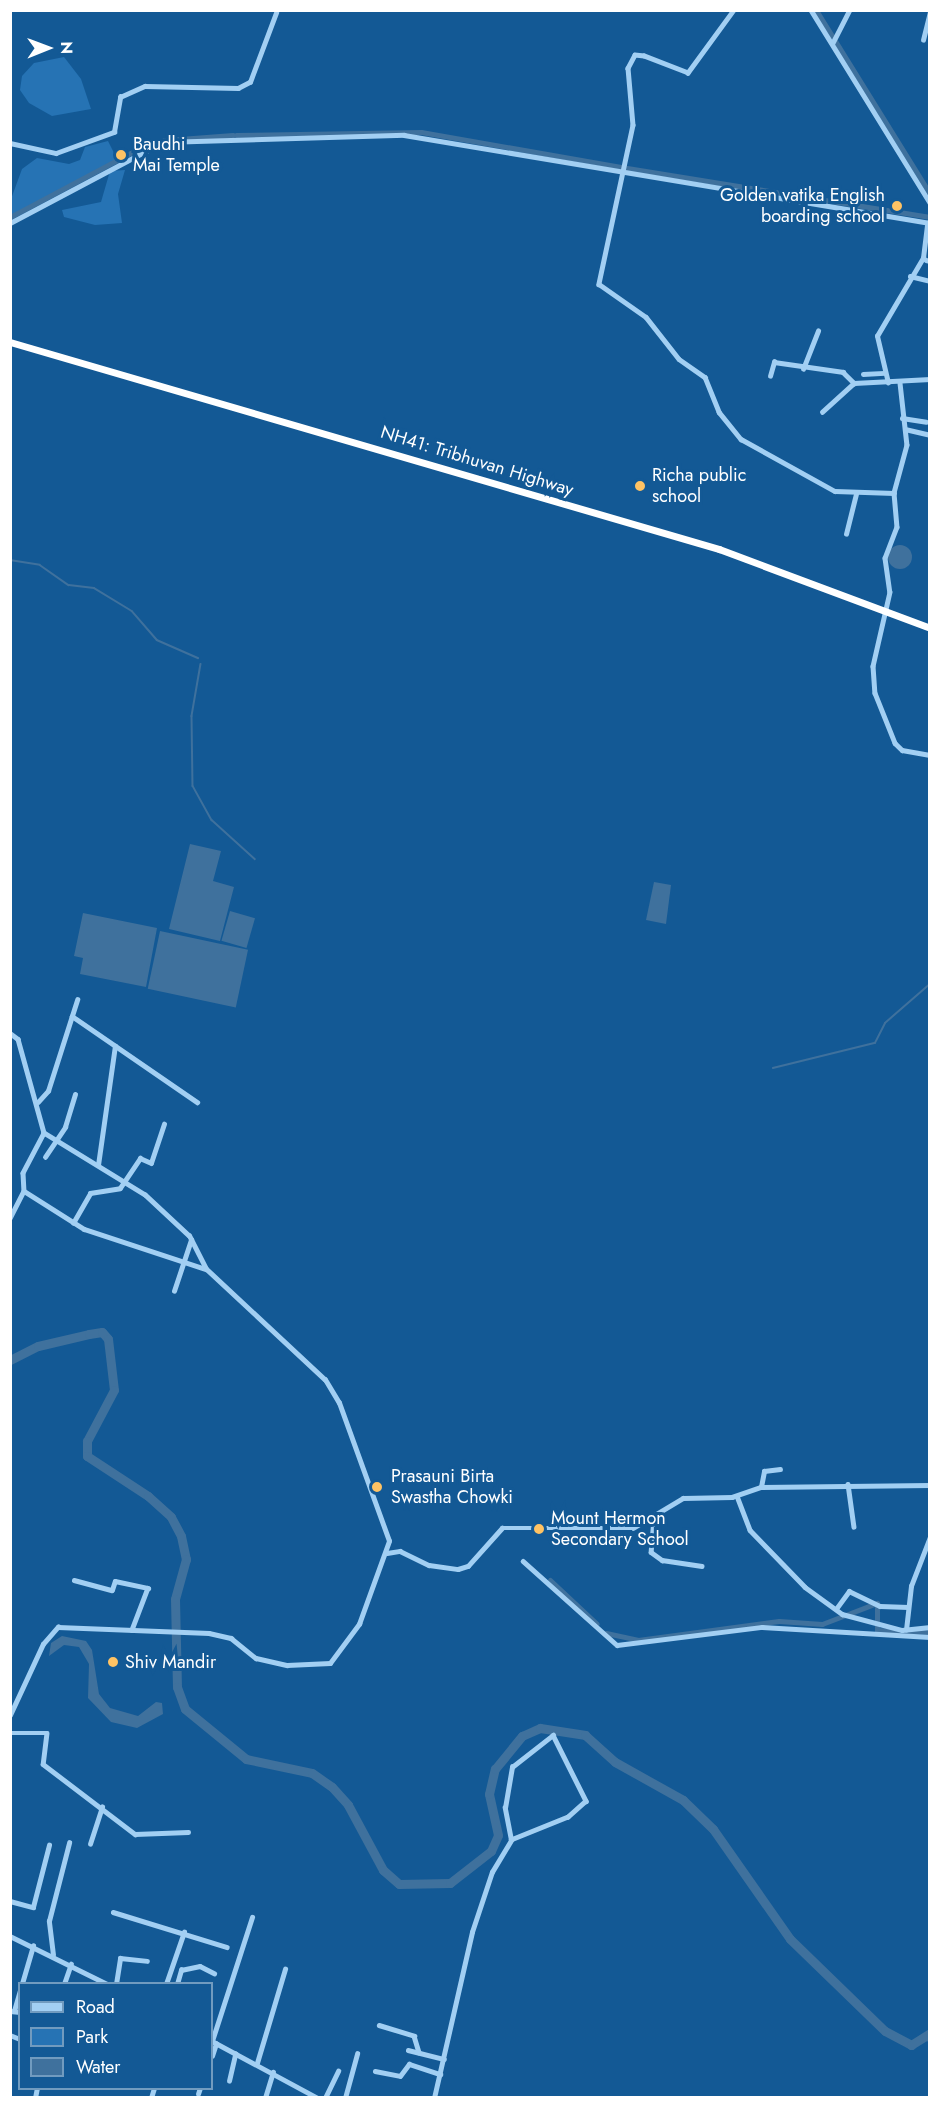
<!DOCTYPE html>
<html>
<head>
<meta charset="utf-8">
<style>
	body { margin:0 }
	#map { position:relative; width:940px; height:2108px; overflow:hidden; background:#135995; font-family:Jost,sans-serif }
	div>[style] { position:absolute }
	.green>* { inset:0; background:#2673b4 }
	.water>* { inset:0; background:#3f719d; transform-origin:0 0 }
	.round { border-radius:50% }
	.stream>* { height:1.5px; margin:-0.75px; padding:0 0.75px; transform-origin:0.75px; border-radius:0.75px; background:#3f719d }
	.canal>* { height:5px; margin:-2.5px; padding:0 2.5px; transform-origin:2.5px; border-radius:2.5px; background:#3f719d }
	.river>* { height:9px; margin:-4.5px; padding:0 4.5px; transform-origin:4.5px; border-radius:4.5px; background:#3f719d }
	.minor>* { height:4.5px; margin:-2.25px; padding:0 2.25px; transform-origin:2.25px; border-radius:2.25px; background:#a2cff3 }
	.highway>* { height:7px; margin:-3.5px; padding:0 3.5px; transform-origin:3.5px; border-radius:3.5px; background:#fff }
	.dots>* { width:16px; height:16px; translate:-50% -50%; box-sizing:border-box; border:3px solid #135995; border-radius:50% }
	span { translate:-50% -50%; white-space:nowrap; text-align:center; line-height:1.15; -webkit-text-stroke:6px #135995; paint-order:stroke }
	.poi-label { font-size:18px; color:#fff }
	.left { translate:0 -50%; text-align:left }
	.right { translate:-100% -50%; text-align:right }
	.street-label { font-size:18px; color:#fff }
	.frame { position:absolute; inset:0; border:12px solid #fff; pointer-events:none }
	.legend { position:absolute; left:18px; top:1982px; width:195px; height:108px; box-sizing:border-box; background:#135995; border:2px solid #719bbf; margin:0; padding:8px 10px; list-style:none; font-size:18px; color:#fff }
	.legend li { display:flex; align-items:center; gap:12px; height:30px }
	.legend b { width:30px; border:2px solid #719bbf }
	.north { position:absolute; left:18px; top:18px; width:60px; height:60px; -webkit-text-stroke:4px #135995; paint-order:stroke; rotate:89deg; font-size:16px; font-weight:700; line-height:24px; text-align:center; color:#fff }
	.north::after { content:''; display:block; margin:auto; width:21px; height:27px; background:#fff; clip-path:polygon(50% 0,100% 100%,50% 72%,0 100%) }
</style>
</head>
<body>
<div id="map">
	<div class="green">
		<div style="clip-path:polygon(64px 57px,81px 79px,91px 109px,52px 116px,29px 103px,20px 90px,22px 76px,34px 63px)"></div>
		<div style="clip-path:polygon(108px 141px,118px 161px,11px 219px,11px 199px,22px 169px,37px 158px,69px 164px,80px 160px,85px 147px)"></div>
		<div style="clip-path:polygon(125px 170px,118px 194px,122px 223px,95px 225px,64px 217px,62px 210px,101px 202px,110px 171px)"></div>
	</div>
	<div class="water">
		<div class="round" style="left:888px;top:545px;width:24px;height:24px"></div>
		<div style="clip-path:polygon(190px 844px,221px 851px,213px 881px,234px 887px,220px 941px,169px 929px)"></div>
		<div style="clip-path:polygon(654px 882px,671px 885px,666px 924px,646px 920px)"></div>
		<div style="left:230px;top:911px;width:26px;height:31px;rotate:16deg"></div>
		<div style="clip-path:polygon(83px 913px,157px 928px,146px 987px,80px 974px,83px 958px,74px 956px)"></div>
		<div style="left:160px;top:931px;width:90px;height:59px;rotate:12deg"></div>
		<div style="clip-path:polygon(62px 1636px,86px 1641px,92px 1650px,99px 1694px,110px 1708px,138px 1716px,156px 1702px,162px 1703px,163px 1714px,137px 1728px,111px 1722px,88px 1698px,89px 1664px,79px 1647px,64px 1645px,49px 1656px,51px 1643px)"></div>
	</div>
	<div class="stream">
		<div style="left:10px;top:560px;width:30px;rotate:9deg"></div>
		<div style="left:40px;top:565px;width:35px;rotate:35deg"></div>
		<div style="left:69px;top:585px;width:25px;rotate:7deg"></div>
		<div style="left:94px;top:588px;width:44px;rotate:31.2deg"></div>
		<div style="left:132px;top:611px;width:38px;rotate:49deg"></div>
		<div style="left:157px;top:640px;width:45px;rotate:23.7deg"></div>
		<div style="left:201px;top:664px;width:53px;rotate:99.8deg"></div>
		<div style="left:192px;top:716px;width:70px;rotate:89.2deg"></div>
		<div style="left:193px;top:786px;width:39px;rotate:61deg"></div>
		<div style="left:212px;top:820px;width:58px;rotate:42.2deg"></div>
		<div style="left:773px;top:1068px;width:105px;rotate:-13.8deg"></div>
		<div style="left:875px;top:1043px;width:22px;rotate:-63deg"></div>
		<div style="left:885px;top:1023px;width:60px;rotate:-40.9deg"></div>
		<div style="left:924px;top:2039px;width:6px;rotate:18deg"></div>
	</div>
	<div class="canal">
		<div style="left:816px;top:10px;width:216px;rotate:58.2deg"></div>
		<div style="left:236px;top:135px;width:185px;rotate:-0.9deg"></div>
		<div style="left:421px;top:132px;width:203px;rotate:9.9deg"></div>
		<div style="left:627px;top:168px;width:307px;rotate:9.2deg"></div>
		<div style="left:10px;top:217px;width:162px;rotate:-28deg"></div>
		<div style="left:153px;top:141px;width:80px;rotate:-4.3deg"></div>
		<div style="left:550px;top:1580px;width:64px;rotate:43.1deg"></div>
		<div style="left:606px;top:1633px;width:33px;rotate:12deg"></div>
		<div style="left:638px;top:1640px;width:142px;rotate:-7.7deg"></div>
		<div style="left:779px;top:1621px;width:43px;rotate:4deg"></div>
		<div style="left:822px;top:1624px;width:59px;rotate:-20.9deg"></div>
		<div style="left:877px;top:1603px;width:27px;rotate:90deg"></div>
		<div style="left:877px;top:1630px;width:53px;rotate:2.2deg"></div>
	</div>
	<div class="river">
		<div style="left:10px;top:1360px;width:31px;rotate:-27deg"></div>
		<div style="left:38px;top:1346px;width:52px;rotate:-13.2deg"></div>
		<div style="left:89px;top:1334px;width:13px;rotate:-9deg"></div>
		<div style="left:102px;top:1332px;width:9px;rotate:49deg"></div>
		<div style="left:108px;top:1339px;width:51px;rotate:83.3deg"></div>
		<div style="left:114px;top:1390px;width:58px;rotate:117.9deg"></div>
		<div style="left:87px;top:1441px;width:15px;rotate:90deg"></div>
		<div style="left:87px;top:1456px;width:73px;rotate:33.3deg"></div>
		<div style="left:148px;top:1496px;width:31px;rotate:42deg"></div>
		<div style="left:171px;top:1517px;width:21px;rotate:62deg"></div>
		<div style="left:181px;top:1536px;width:24px;rotate:78deg"></div>
		<div style="left:186px;top:1559px;width:41px;rotate:105.4deg"></div>
		<div style="left:175px;top:1599px;width:88px;rotate:88.7deg"></div>
		<div style="left:177px;top:1687px;width:23px;rotate:70deg"></div>
		<div style="left:185px;top:1709px;width:79px;rotate:39.3deg"></div>
		<div style="left:246px;top:1759px;width:67px;rotate:12deg"></div>
		<div style="left:312px;top:1773px;width:24px;rotate:35deg"></div>
		<div style="left:332px;top:1787px;width:24px;rotate:48deg"></div>
		<div style="left:348px;top:1805px;width:74px;rotate:61.7deg"></div>
		<div style="left:383px;top:1870px;width:21px;rotate:41deg"></div>
		<div style="left:399px;top:1884px;width:51px;rotate:-1.1deg"></div>
		<div style="left:450px;top:1883px;width:52px;rotate:-38deg"></div>
		<div style="left:491px;top:1851px;width:17px;rotate:-66deg"></div>
		<div style="left:498px;top:1835px;width:42px;rotate:-102.4deg"></div>
		<div style="left:489px;top:1794px;width:26px;rotate:-77deg"></div>
		<div style="left:495px;top:1769px;width:43px;rotate:-50.7deg"></div>
		<div style="left:522px;top:1736px;width:20px;rotate:-24deg"></div>
		<div style="left:540px;top:1728px;width:46px;rotate:8.8deg"></div>
		<div style="left:585px;top:1735px;width:40px;rotate:42deg"></div>
		<div style="left:615px;top:1762px;width:78px;rotate:29.2deg"></div>
		<div style="left:683px;top:1800px;width:42px;rotate:44deg"></div>
		<div style="left:713px;top:1829px;width:134px;rotate:55deg"></div>
		<div style="left:790px;top:1939px;width:132px;rotate:44.1deg"></div>
		<div style="left:885px;top:2031px;width:30px;rotate:28deg"></div>
		<div style="left:911px;top:2045px;width:22px;rotate:-32deg"></div>
	</div>
	<div class="minor">
		<div style="left:734px;top:10px;width:78px;rotate:126.1deg"></div>
		<div style="left:688px;top:73px;width:47px;rotate:-158.9deg"></div>
		<div style="left:644px;top:56px;width:9px;rotate:-174deg"></div>
		<div style="left:635px;top:55px;width:15px;rotate:118deg"></div>
		<div style="left:628px;top:68px;width:57px;rotate:85deg"></div>
		<div style="left:633px;top:125px;width:163px;rotate:102.1deg"></div>
		<div style="left:599px;top:284px;width:57px;rotate:35.1deg"></div>
		<div style="left:646px;top:317px;width:53px;rotate:51.8deg"></div>
		<div style="left:679px;top:359px;width:32px;rotate:35deg"></div>
		<div style="left:705px;top:377px;width:38px;rotate:68deg"></div>
		<div style="left:719px;top:412px;width:35px;rotate:51deg"></div>
		<div style="left:741px;top:439px;width:107px;rotate:29deg"></div>
		<div style="left:835px;top:491px;width:59px;rotate:1.9deg"></div>
		<div style="left:811px;top:10px;width:227px;rotate:58.3deg"></div>
		<div style="left:923px;top:40px;width:30px;rotate:-76deg"></div>
		<div style="left:832px;top:44px;width:38px;rotate:-63deg"></div>
		<div style="left:10px;top:143px;width:47px;rotate:12.3deg"></div>
		<div style="left:56px;top:153px;width:62px;rotate:-19.9deg"></div>
		<div style="left:114px;top:132px;width:36px;rotate:-80deg"></div>
		<div style="left:120px;top:97px;width:27px;rotate:-24deg"></div>
		<div style="left:145px;top:86px;width:93px;rotate:1.2deg"></div>
		<div style="left:238px;top:88px;width:13px;rotate:-27deg"></div>
		<div style="left:250px;top:82px;width:74px;rotate:-69.4deg"></div>
		<div style="left:10px;top:223px;width:173px;rotate:-27.9deg"></div>
		<div style="left:163px;top:142px;width:241px;rotate:-1.7deg"></div>
		<div style="left:404px;top:135px;width:533px;rotate:9.5deg"></div>
		<div style="left:926px;top:260px;width:4px;rotate:14deg"></div>
		<div style="left:910px;top:276px;width:21px;rotate:14deg"></div>
		<div style="left:803px;top:369px;width:41px;rotate:-68.5deg"></div>
		<div style="left:863px;top:374px;width:21px;rotate:-3deg"></div>
		<div style="left:770px;top:376px;width:15px;rotate:-74deg"></div>
		<div style="left:774px;top:362px;width:70px;rotate:8.2deg"></div>
		<div style="left:843px;top:372px;width:16px;rotate:45deg"></div>
		<div style="left:888px;top:383px;width:48px;rotate:-103.2deg"></div>
		<div style="left:877px;top:336px;width:91px;rotate:-59.5deg"></div>
		<div style="left:923px;top:258px;width:35px;rotate:-83deg"></div>
		<div style="left:900px;top:383px;width:62px;rotate:83.6deg"></div>
		<div style="left:907px;top:445px;width:50px;rotate:105.2deg"></div>
		<div style="left:894px;top:493px;width:34px;rotate:85deg"></div>
		<div style="left:897px;top:527px;width:33px;rotate:111deg"></div>
		<div style="left:885px;top:558px;width:34px;rotate:82deg"></div>
		<div style="left:890px;top:592px;width:76px;rotate:102.9deg"></div>
		<div style="left:873px;top:666px;width:27px;rotate:86deg"></div>
		<div style="left:875px;top:693px;width:54px;rotate:68.2deg"></div>
		<div style="left:895px;top:743px;width:10px;rotate:45deg"></div>
		<div style="left:902px;top:750px;width:28px;rotate:10deg"></div>
		<div style="left:822px;top:412px;width:43px;rotate:-42.2deg"></div>
		<div style="left:854px;top:383px;width:76px;rotate:-3deg"></div>
		<div style="left:902px;top:418px;width:24px;rotate:9deg"></div>
		<div style="left:905px;top:429px;width:26px;rotate:13deg"></div>
		<div style="left:846px;top:534px;width:41px;rotate:-76deg"></div>
		<div style="left:72px;top:1016px;width:152px;rotate:34.5deg"></div>
		<div style="left:10px;top:1033px;width:10px;rotate:37deg"></div>
		<div style="left:18px;top:1039px;width:98px;rotate:74.5deg"></div>
		<div style="left:44px;top:1133px;width:45px;rotate:117.7deg"></div>
		<div style="left:23px;top:1173px;width:18px;rotate:87deg"></div>
		<div style="left:24px;top:1191px;width:30px;rotate:117deg"></div>
		<div style="left:38px;top:1102px;width:15px;rotate:-48deg"></div>
		<div style="left:48px;top:1091px;width:96px;rotate:-72.3deg"></div>
		<div style="left:45px;top:1157px;width:36px;rotate:-56deg"></div>
		<div style="left:65px;top:1127px;width:34px;rotate:-73deg"></div>
		<div style="left:98px;top:1165px;width:120px;rotate:-81.9deg"></div>
		<div style="left:24px;top:1191px;width:71px;rotate:32.3deg"></div>
		<div style="left:84px;top:1229px;width:128px;rotate:18.2deg"></div>
		<div style="left:73px;top:1223px;width:34px;rotate:-60deg"></div>
		<div style="left:90px;top:1193px;width:30px;rotate:-9deg"></div>
		<div style="left:120px;top:1188px;width:36px;rotate:-56deg"></div>
		<div style="left:140px;top:1158px;width:12px;rotate:24deg"></div>
		<div style="left:151px;top:1163px;width:41px;rotate:-71.6deg"></div>
		<div style="left:174px;top:1291px;width:54px;rotate:-71.6deg"></div>
		<div style="left:848px;top:1484px;width:43px;rotate:82.1deg"></div>
		<div style="left:761px;top:1487px;width:16px;rotate:-79deg"></div>
		<div style="left:764px;top:1471px;width:16px;rotate:-7deg"></div>
		<div style="left:737px;top:1496px;width:36px;rotate:69deg"></div>
		<div style="left:750px;top:1530px;width:79px;rotate:46deg"></div>
		<div style="left:805px;top:1587px;width:46px;rotate:36.1deg"></div>
		<div style="left:842px;top:1614px;width:62px;rotate:14.9deg"></div>
		<div style="left:902px;top:1630px;width:28px;rotate:-6deg"></div>
		<div style="left:654px;top:1519px;width:33px;rotate:95deg"></div>
		<div style="left:651px;top:1552px;width:14px;rotate:36deg"></div>
		<div style="left:662px;top:1560px;width:40px;rotate:8.5deg"></div>
		<div style="left:387px;top:1553px;width:13px;rotate:-9deg"></div>
		<div style="left:400px;top:1551px;width:32px;rotate:26deg"></div>
		<div style="left:429px;top:1565px;width:29px;rotate:8deg"></div>
		<div style="left:458px;top:1569px;width:10px;rotate:-17deg"></div>
		<div style="left:468px;top:1566px;width:51px;rotate:-48.2deg"></div>
		<div style="left:502px;top:1528px;width:131px"></div>
		<div style="left:633px;top:1528px;width:58px;rotate:-31deg"></div>
		<div style="left:683px;top:1498px;width:49px;rotate:-1.2deg"></div>
		<div style="left:732px;top:1497px;width:31px;rotate:-19deg"></div>
		<div style="left:761px;top:1487px;width:169px;rotate:-0.7deg"></div>
		<div style="left:523px;top:1561px;width:126px;rotate:41.8deg"></div>
		<div style="left:617px;top:1645px;width:146px;rotate:-7.1deg"></div>
		<div style="left:762px;top:1627px;width:168px;rotate:3.4deg"></div>
		<div style="left:74px;top:1580px;width:39px;rotate:15deg"></div>
		<div style="left:112px;top:1590px;width:9px;rotate:-72deg"></div>
		<div style="left:115px;top:1581px;width:34px;rotate:12deg"></div>
		<div style="left:148px;top:1588px;width:45px;rotate:110.9deg"></div>
		<div style="left:836px;top:1609px;width:22px;rotate:-54deg"></div>
		<div style="left:849px;top:1591px;width:34px;rotate:26deg"></div>
		<div style="left:880px;top:1606px;width:28px;rotate:2deg"></div>
		<div style="left:906px;top:1630px;width:44px;rotate:-83.5deg"></div>
		<div style="left:911px;top:1586px;width:53px;rotate:-68.8deg"></div>
		<div style="left:10px;top:1715px;width:78px;rotate:-65.1deg"></div>
		<div style="left:43px;top:1644px;width:23px;rotate:-49deg"></div>
		<div style="left:58px;top:1627px;width:151px;rotate:2.3deg"></div>
		<div style="left:209px;top:1633px;width:23px;rotate:13deg"></div>
		<div style="left:231px;top:1638px;width:32px;rotate:39deg"></div>
		<div style="left:256px;top:1658px;width:32px;rotate:13deg"></div>
		<div style="left:287px;top:1665px;width:43px;rotate:-2.7deg"></div>
		<div style="left:330px;top:1663px;width:49px;rotate:-53.4deg"></div>
		<div style="left:359px;top:1624px;width:88px;rotate:-70.1deg"></div>
		<div style="left:389px;top:1541px;width:147px;rotate:-109.9deg"></div>
		<div style="left:339px;top:1403px;width:27px;rotate:-121deg"></div>
		<div style="left:325px;top:1380px;width:163px;rotate:-137deg"></div>
		<div style="left:206px;top:1269px;width:37px;rotate:-117deg"></div>
		<div style="left:189px;top:1236px;width:60px;rotate:-137deg"></div>
		<div style="left:145px;top:1195px;width:119px;rotate:-148.5deg"></div>
		<div style="left:10px;top:1733px;width:37px"></div>
		<div style="left:47px;top:1733px;width:31px;rotate:97deg"></div>
		<div style="left:43px;top:1764px;width:116px;rotate:37.3deg"></div>
		<div style="left:135px;top:1834px;width:53px;rotate:-2.2deg"></div>
		<div style="left:90px;top:1844px;width:39px;rotate:-72deg"></div>
		<div style="left:10px;top:1901px;width:24px;rotate:15deg"></div>
		<div style="left:33px;top:1907px;width:64px;rotate:-75.5deg"></div>
		<div style="left:113px;top:1912px;width:119px;rotate:17.1deg"></div>
		<div style="left:10px;top:1936px;width:108px;rotate:26.3deg"></div>
		<div style="left:53px;top:1955px;width:34px;rotate:-97deg"></div>
		<div style="left:49px;top:1921px;width:81px;rotate:-75.6deg"></div>
		<div style="left:64px;top:1984px;width:21px;rotate:-71deg"></div>
		<div style="left:116px;top:1984px;width:26px;rotate:-81deg"></div>
		<div style="left:120px;top:1958px;width:27px;rotate:6deg"></div>
		<div style="left:166px;top:1984px;width:55px;rotate:-70.9deg"></div>
		<div style="left:177px;top:1984px;width:15px;rotate:-74deg"></div>
		<div style="left:181px;top:1970px;width:19px;rotate:-12deg"></div>
		<div style="left:200px;top:1966px;width:16px;rotate:27deg"></div>
		<div style="left:10px;top:2011px;width:10px;rotate:6deg"></div>
		<div style="left:14px;top:2011px;width:68px;rotate:-73.7deg"></div>
		<div style="left:379px;top:2025px;width:37px;rotate:17deg"></div>
		<div style="left:414px;top:2036px;width:17px;rotate:73deg"></div>
		<div style="left:10px;top:2035px;width:11px;rotate:22deg"></div>
		<div style="left:212px;top:2041px;width:130px;rotate:-72.1deg"></div>
		<div style="left:212px;top:2041px;width:120px;rotate:28.3deg"></div>
		<div style="left:408px;top:2050px;width:37px;rotate:14deg"></div>
		<div style="left:212px;top:2056px;width:13px;rotate:-72deg"></div>
		<div style="left:257px;top:2063px;width:98px;rotate:-73.4deg"></div>
		<div style="left:375px;top:2071px;width:25px;rotate:11deg"></div>
		<div style="left:400px;top:2076px;width:15px;rotate:-53deg"></div>
		<div style="left:409px;top:2064px;width:33px;rotate:18deg"></div>
		<div style="left:229px;top:2081px;width:28px;rotate:-77deg"></div>
		<div style="left:198px;top:2094px;width:6px;rotate:-72deg"></div>
		<div style="left:35px;top:2098px;width:10px;rotate:-79deg"></div>
		<div style="left:151px;top:2098px;width:10px;rotate:-73deg"></div>
		<div style="left:265px;top:2098px;width:27px;rotate:-73deg"></div>
		<div style="left:325px;top:2098px;width:30px;rotate:-64deg"></div>
		<div style="left:345px;top:2098px;width:46px;rotate:-74.7deg"></div>
		<div style="left:434px;top:2098px;width:170px;rotate:-77.1deg"></div>
		<div style="left:472px;top:1932px;width:63px;rotate:-71.6deg"></div>
		<div style="left:492px;top:1872px;width:37px;rotate:-59deg"></div>
		<div style="left:511px;top:1840px;width:33px;rotate:-101deg"></div>
		<div style="left:505px;top:1808px;width:42px;rotate:-80.3deg"></div>
		<div style="left:512px;top:1767px;width:52px;rotate:-38deg"></div>
		<div style="left:553px;top:1735px;width:74px;rotate:63.4deg"></div>
		<div style="left:586px;top:1801px;width:24px;rotate:138deg"></div>
		<div style="left:568px;top:1817px;width:61px;rotate:158deg"></div>
	</div>
	<div class="highway">
		<div style="left:10px;top:342px;width:739px;rotate:16.28deg"></div>
		<div style="left:719px;top:549px;width:225px;rotate:20.5deg"></div>
	</div>
	<div class="dots">
		<div style="left:121px;top:155px;background:#ffc364"></div>
		<div style="left:897px;top:206px;background:#ffc364"></div>
		<div style="left:640px;top:486px;background:#ffc364"></div>
		<div style="left:377px;top:1487px;background:#ffc364"></div>
		<div style="left:539px;top:1529px;background:#ffc364"></div>
		<div style="left:113px;top:1662px;background:#ffc364"></div>
	</div>
	<div class="poi-label">
		<span class="left" style="left:133px;top:155px">Baudhi<br>Mai Temple</span>
		<span class="right" style="left:885px;top:206px">Golden vatika English<br>boarding school</span>
		<span class="left" style="left:652px;top:486px">Richa public<br>school</span>
		<span class="left" style="left:391px;top:1487px">Prasauni Birta<br>Swastha Chowki</span>
		<span class="left" style="left:551px;top:1529px">Mount Hermon<br>Secondary School</span>
		<span class="left" style="left:125px;top:1662px">Shiv Mandir</span>
	</div>
	<div class="street-label">
		<span style="left:477px;top:461px;rotate:17deg">NH41: Tribhuvan Highway</span>
	</div>
	<div class="frame"></div>
	<ul class="legend">
	<li><b style="height:8px;background:#a2cff3"></b>Road</li>
	<li><b style="height:16px;background:#2673b4"></b>Park</li>
	<li><b style="height:16px;background:#3f719d"></b>Water</li>
	</ul>
	<div class="north">N</div>
</div>
</body>
</html>
